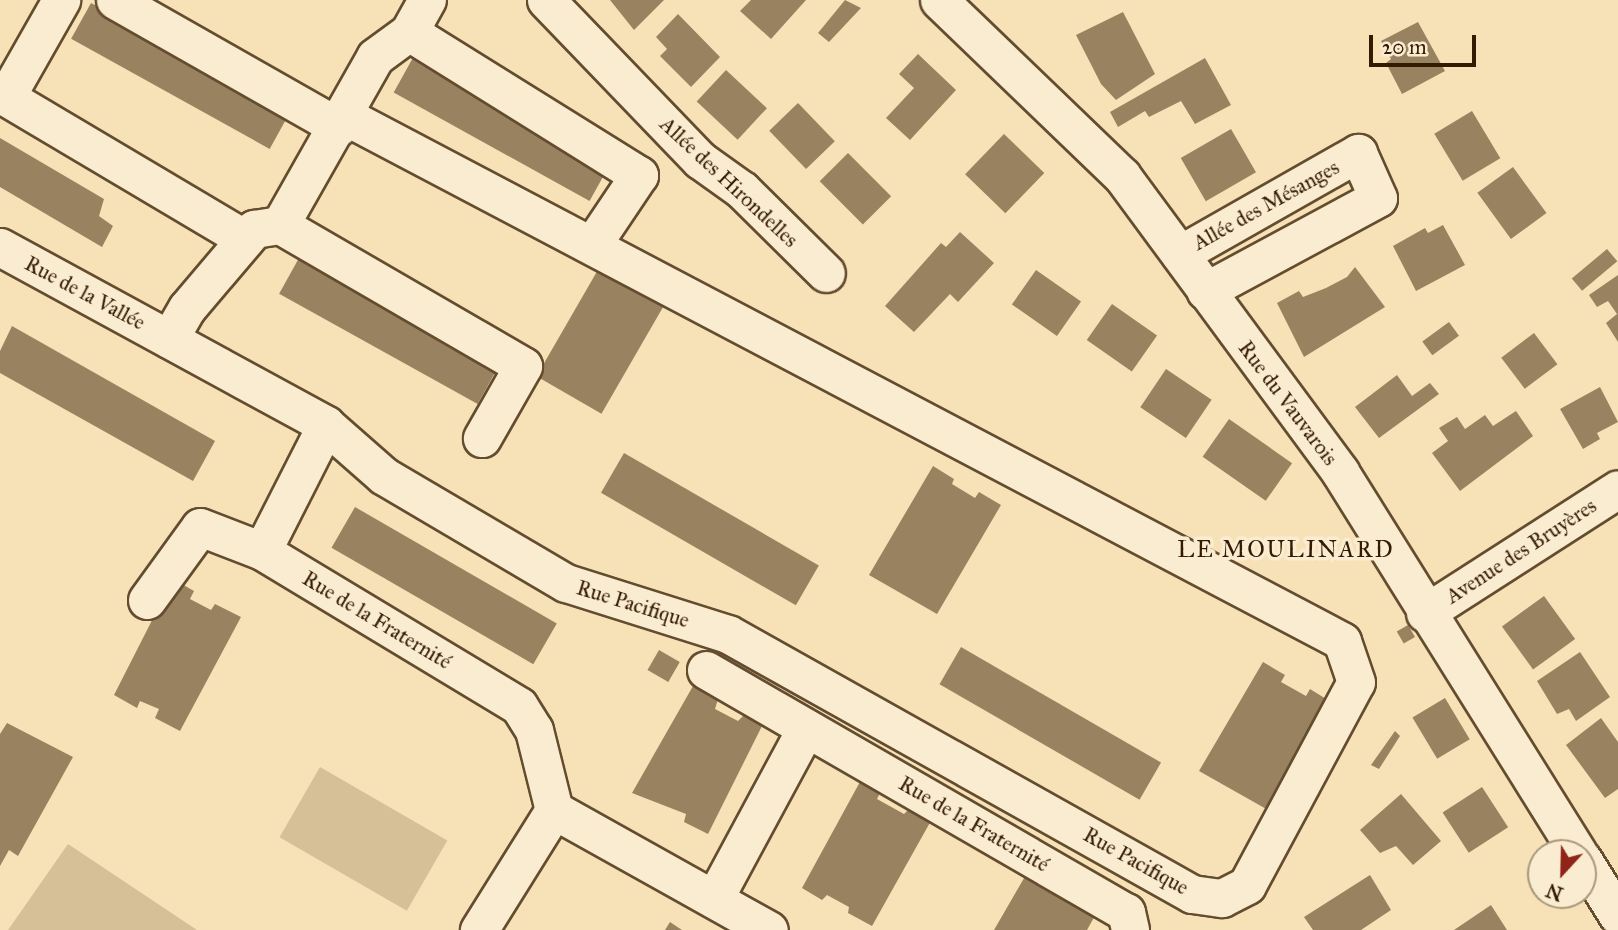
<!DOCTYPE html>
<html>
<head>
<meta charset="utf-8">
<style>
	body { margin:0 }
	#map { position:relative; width:1618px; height:930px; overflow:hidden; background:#f7e2b7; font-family:"IM FELL Great Primer",serif }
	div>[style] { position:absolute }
	.green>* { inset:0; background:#d6c098; transform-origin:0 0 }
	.building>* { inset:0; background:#998260; transform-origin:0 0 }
	.roads { filter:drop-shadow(2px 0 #644c2f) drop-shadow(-2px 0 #644c2f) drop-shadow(0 2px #644c2f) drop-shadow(0 -2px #644c2f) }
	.minor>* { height:37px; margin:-18.5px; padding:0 18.5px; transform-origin:18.5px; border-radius:18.5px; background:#faecd0 }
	span { translate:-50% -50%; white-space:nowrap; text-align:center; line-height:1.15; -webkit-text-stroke:7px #faecd0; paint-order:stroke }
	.street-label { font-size:21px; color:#331a02 }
	.neighbourhood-label { font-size:23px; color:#331a02; letter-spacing:2px }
	.north { position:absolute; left:1527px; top:839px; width:70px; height:70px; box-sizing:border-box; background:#faecd0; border:2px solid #aa987e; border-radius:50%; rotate:202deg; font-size:19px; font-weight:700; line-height:28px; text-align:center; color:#331a02 }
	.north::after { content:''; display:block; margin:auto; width:24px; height:32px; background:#8f2418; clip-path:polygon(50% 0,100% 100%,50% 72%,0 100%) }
	.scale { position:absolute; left:1369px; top:35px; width:107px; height:32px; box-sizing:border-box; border:4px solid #331a02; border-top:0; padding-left:9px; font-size:21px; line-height:24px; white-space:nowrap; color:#331a02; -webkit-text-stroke:5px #faecd0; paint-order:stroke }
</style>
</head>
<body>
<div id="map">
	<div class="green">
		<div style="left:320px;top:767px;width:147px;height:81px;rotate:30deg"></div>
		<div style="clip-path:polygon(68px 844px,197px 930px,8px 930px)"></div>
	</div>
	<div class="building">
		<div style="clip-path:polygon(610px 0,664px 0,634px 30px)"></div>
		<div style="clip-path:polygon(751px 0,806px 0,771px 39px,740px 11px)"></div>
		<div style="clip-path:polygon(845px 0,861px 8px,829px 42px,818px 33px)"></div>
		<div style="left:91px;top:3px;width:227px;height:41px;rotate:29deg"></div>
		<div style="clip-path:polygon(1123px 12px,1155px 74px,1116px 100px,1101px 84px,1076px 35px)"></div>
		<div style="clip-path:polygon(678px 14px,720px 57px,691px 87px,660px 56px,667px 49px,656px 37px)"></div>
		<div style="clip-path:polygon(1418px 22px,1445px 71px,1402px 94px,1386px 63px,1391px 59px,1381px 41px)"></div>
		<div style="left:415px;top:54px;width:224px;height:44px;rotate:29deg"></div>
		<div style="clip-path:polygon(918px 54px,956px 90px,910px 140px,886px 118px,914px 88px,899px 74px)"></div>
		<div style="clip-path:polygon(1205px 58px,1231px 105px,1195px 124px,1181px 101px,1149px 117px,1145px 111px,1118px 127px,1110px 112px)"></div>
		<div style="left:726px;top:70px;width:56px;height:43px;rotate:43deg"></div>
		<div style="left:798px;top:103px;width:53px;height:40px;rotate:46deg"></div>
		<div style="left:1472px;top:111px;width:55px;height:44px;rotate:59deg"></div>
		<div style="left:1231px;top:129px;width:50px;height:58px;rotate:60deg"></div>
		<div style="left:1004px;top:134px;width:56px;height:56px;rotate:44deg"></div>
		<div style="clip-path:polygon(0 138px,104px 199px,99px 216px,113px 226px,102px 247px,0 187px)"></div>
		<div style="left:848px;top:153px;width:61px;height:40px;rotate:45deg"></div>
		<div style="left:1513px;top:167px;width:57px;height:44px;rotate:54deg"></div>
		<div style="clip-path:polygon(1443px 225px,1465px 265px,1416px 291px,1393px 246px,1425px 228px,1428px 233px)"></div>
		<div style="clip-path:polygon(960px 232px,994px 263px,958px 302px,950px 294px,914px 332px,885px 306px,941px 243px,946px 247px)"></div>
		<div style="left:1607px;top:249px;width:16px;height:46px;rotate:50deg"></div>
		<div style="left:299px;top:258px;width:227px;height:41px;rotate:29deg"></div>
		<div style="clip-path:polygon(1355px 267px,1385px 307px,1304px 357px,1277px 303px,1299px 291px,1303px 297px,1326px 288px,1347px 277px)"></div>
		<div style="left:599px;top:268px;width:75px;height:125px;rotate:30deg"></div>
		<div style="left:1036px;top:270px;width:55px;height:42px;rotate:35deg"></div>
		<div style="clip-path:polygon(1618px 275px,1618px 342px,1606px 323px,1617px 314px,1608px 301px,1597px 307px,1589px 295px)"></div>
		<div style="left:1112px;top:304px;width:55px;height:44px;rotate:35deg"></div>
		<div style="left:1449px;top:322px;width:17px;height:33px;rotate:54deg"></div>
		<div style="clip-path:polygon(12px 326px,215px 441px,193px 481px,0 373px,0 351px)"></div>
		<div style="left:1534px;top:333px;width:39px;height:41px;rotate:53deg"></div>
		<div style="left:1166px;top:369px;width:55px;height:46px;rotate:34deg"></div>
		<div style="clip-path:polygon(1397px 375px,1412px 396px,1430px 383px,1439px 394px,1379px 438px,1355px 407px)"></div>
		<div style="clip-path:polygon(1600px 387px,1618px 422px,1597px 433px,1600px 439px,1583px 449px,1560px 409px)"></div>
		<div style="clip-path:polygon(1516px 411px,1533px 436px,1460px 491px,1432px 453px,1448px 441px,1439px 428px,1457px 417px,1465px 429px,1485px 415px,1493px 426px)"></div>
		<div style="left:1229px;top:419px;width:77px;height:46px;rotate:35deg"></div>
		<div style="left:624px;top:453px;width:225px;height:46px;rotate:30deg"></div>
		<div style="clip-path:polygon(933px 466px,954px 479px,952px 484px,975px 498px,979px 492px,1001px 505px,937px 614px,869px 575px)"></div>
		<div style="left:355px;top:507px;width:233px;height:47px;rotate:30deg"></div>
		<div style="clip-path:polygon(173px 579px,194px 591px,190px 599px,211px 610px,215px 604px,241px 617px,180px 731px,155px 718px,159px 709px,140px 701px,137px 708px,114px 695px)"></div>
		<div style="left:1544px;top:596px;width:53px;height:52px;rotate:54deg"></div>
		<div style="left:1408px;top:625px;width:14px;height:13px;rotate:60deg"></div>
		<div style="left:961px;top:647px;width:231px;height:43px;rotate:30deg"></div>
		<div style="left:659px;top:650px;width:24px;height:23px;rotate:30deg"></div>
		<div style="clip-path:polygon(1580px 652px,1610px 697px,1576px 721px,1569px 709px,1557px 714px,1537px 681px)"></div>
		<div style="clip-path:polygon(1263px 662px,1285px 675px,1281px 682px,1306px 696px,1310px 689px,1331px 702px,1268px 810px,1199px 771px)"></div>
		<div style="clip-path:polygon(693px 686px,718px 699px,715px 709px,738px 721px,744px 715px,763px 724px,708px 834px,684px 822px,686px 814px,632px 793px)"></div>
		<div style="left:1445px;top:698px;width:48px;height:38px;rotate:59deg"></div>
		<div style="clip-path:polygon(1601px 718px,1618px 742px,1618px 789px,1605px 798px,1566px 745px)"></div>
		<div style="clip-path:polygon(7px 723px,73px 757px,18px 856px,9px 850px,0 866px,0 734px)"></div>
		<div style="clip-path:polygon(1395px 731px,1400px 736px,1379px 769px,1371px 765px)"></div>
		<div style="clip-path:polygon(861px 780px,881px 791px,877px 799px,904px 814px,911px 807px,932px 819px,872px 926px,848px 913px,849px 907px,827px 895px,822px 900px,802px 888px)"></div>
		<div style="left:1482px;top:787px;width:48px;height:47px;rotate:57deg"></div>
		<div style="clip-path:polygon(1401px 794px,1441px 841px,1413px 865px,1396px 846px,1380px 853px,1360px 830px)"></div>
		<div style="clip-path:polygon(1027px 873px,1046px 882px,1045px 890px,1097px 912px,1087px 930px,994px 930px)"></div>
		<div style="clip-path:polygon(1370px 875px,1391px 910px,1361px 930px,1313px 930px,1304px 917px)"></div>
		<div style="clip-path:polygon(1491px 905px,1507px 930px,1454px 930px)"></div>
		<div style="clip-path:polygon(670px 922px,682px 930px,665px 930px)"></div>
	</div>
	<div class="roads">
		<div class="minor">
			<div style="left:115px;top:0;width:257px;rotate:29.6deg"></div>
			<div style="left:546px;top:0;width:222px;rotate:46.1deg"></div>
			<div style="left:700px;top:160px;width:52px;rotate:35.5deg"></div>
			<div style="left:742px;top:190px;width:118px;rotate:44.7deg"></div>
			<div style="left:939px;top:0;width:254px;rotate:43.9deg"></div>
			<div style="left:1122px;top:176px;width:368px;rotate:53.6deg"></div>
			<div style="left:1340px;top:472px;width:449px;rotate:58deg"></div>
			<div style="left:409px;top:32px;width:271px;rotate:31.9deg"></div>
			<div style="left:639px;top:175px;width:84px;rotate:123.9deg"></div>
			<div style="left:0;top:94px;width:7px;rotate:27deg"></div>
			<div style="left:6px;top:97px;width:112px;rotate:-60.4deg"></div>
			<div style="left:6px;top:97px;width:278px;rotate:30.7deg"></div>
			<div style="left:280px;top:225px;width:281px;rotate:30.1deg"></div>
			<div style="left:523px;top:366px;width:83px;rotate:119.7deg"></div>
			<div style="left:0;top:247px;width:371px;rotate:28.6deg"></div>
			<div style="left:326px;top:425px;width:77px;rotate:41.3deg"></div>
			<div style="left:384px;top:476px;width:211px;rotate:30.5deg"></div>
			<div style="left:566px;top:583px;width:170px;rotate:17.5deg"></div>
			<div style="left:728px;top:634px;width:532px;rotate:29.26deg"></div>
			<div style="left:1192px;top:894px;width:30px;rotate:8deg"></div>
			<div style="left:1222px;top:898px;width:28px;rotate:-27deg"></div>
			<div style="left:1247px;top:885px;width:230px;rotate:-61.8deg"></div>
			<div style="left:1356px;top:682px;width:43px;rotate:-108.9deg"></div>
			<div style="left:1342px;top:641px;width:1127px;rotate:-152.23deg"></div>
			<div style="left:1180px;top:254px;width:205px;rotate:-29.6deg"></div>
			<div style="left:1358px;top:153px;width:49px;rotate:66deg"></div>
			<div style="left:1378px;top:198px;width:196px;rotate:151.7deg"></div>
			<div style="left:169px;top:339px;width:36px;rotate:-60deg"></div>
			<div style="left:187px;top:308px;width:104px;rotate:-49.7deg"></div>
			<div style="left:254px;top:229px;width:26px;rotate:-9deg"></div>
			<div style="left:280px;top:225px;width:193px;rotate:-60.5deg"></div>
			<div style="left:375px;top:57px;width:42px;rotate:-36.3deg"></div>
			<div style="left:409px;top:32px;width:37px;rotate:-61deg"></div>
			<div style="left:326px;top:425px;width:141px;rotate:116.9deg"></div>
			<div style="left:262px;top:551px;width:300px;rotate:31.1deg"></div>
			<div style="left:519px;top:706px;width:28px;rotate:58deg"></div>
			<div style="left:534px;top:730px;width:82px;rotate:76deg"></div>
			<div style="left:554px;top:810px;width:142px;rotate:122deg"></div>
			<div style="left:147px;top:600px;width:90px;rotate:-54deg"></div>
			<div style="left:200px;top:527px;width:66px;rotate:21.2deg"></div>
			<div style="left:1425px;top:613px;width:229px;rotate:-32.7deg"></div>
			<div style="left:706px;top:670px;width:485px;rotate:30deg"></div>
			<div style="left:1126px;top:912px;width:18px;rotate:77deg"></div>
			<div style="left:554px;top:810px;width:246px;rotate:29.2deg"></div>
			<div style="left:1583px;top:860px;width:66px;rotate:58deg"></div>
			<div style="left:714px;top:899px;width:194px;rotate:-61.7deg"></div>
		</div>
	</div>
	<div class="street-label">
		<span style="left:729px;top:182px;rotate:43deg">Allée des Hirondelles</span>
		<span style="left:1266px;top:205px;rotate:-29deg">Allée des Mésanges</span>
		<span style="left:85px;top:293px;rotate:28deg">Rue de la Vallée</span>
		<span style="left:1288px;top:403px;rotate:53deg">Rue du Vauvarois</span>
		<span style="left:1521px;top:551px;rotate:-33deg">Avenue des Bruyères</span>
		<span style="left:633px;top:604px;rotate:17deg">Rue Pacifique</span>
		<span style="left:377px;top:620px;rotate:31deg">Rue de la Fraternité</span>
		<span style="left:974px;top:824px;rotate:30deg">Rue de la Fraternité</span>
		<span style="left:1136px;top:861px;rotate:29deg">Rue Pacifique</span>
	</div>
	<div class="neighbourhood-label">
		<span style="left:1286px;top:549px">LE MOULINARD</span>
	</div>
	<div class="north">N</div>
	<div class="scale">20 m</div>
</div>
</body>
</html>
